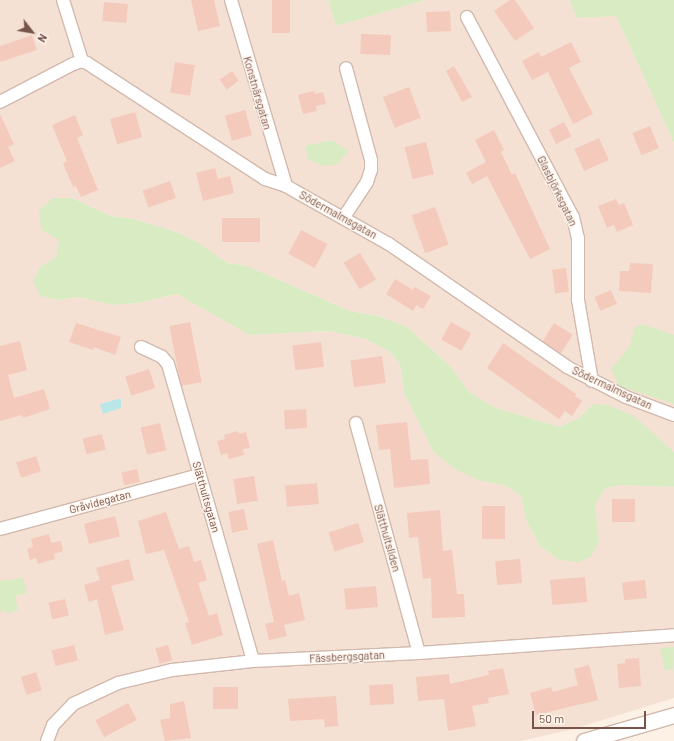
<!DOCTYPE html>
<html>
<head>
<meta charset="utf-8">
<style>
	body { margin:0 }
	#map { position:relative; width:674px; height:741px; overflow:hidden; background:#fdf0e5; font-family:Barlow,sans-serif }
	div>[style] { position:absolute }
	.residential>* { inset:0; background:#f5e1d3 }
	.green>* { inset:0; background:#d9ebc3 }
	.water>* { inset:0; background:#b9e7e7 }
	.building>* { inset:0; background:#f3cabc; transform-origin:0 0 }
	.roads { filter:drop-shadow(1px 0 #d1b9ad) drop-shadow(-1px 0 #d1b9ad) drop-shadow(0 1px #d1b9ad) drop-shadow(0 -1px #d1b9ad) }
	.minor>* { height:12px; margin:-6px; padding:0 6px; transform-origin:6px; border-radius:6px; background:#fff }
	.tertiary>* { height:15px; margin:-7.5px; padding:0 7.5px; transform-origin:7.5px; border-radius:7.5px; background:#fff }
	span { translate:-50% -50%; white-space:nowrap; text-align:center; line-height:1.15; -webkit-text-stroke:3px #fff5ec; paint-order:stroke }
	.street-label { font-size:11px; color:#775349 }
	.north { position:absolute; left:12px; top:12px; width:40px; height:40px; -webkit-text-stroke:3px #fff5ec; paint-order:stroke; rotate:121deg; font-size:11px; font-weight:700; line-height:16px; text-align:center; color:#775349 }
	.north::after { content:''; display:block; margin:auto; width:14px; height:18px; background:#775349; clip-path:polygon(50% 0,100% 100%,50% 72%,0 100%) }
	.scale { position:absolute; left:532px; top:711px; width:114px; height:18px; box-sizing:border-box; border:2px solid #775349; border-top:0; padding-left:5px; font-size:12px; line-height:14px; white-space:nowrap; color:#775349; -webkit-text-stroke:3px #fff5ec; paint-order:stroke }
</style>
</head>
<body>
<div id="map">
	<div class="residential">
		<div style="clip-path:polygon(0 0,328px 0,336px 26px,425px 0,569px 0,577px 18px,616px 16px,674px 143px,674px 452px,657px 437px,593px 404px,579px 418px,559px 427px,496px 408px,469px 392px,451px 367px,407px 327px,379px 316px,350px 311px,247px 266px,227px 263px,199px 243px,177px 232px,134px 219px,111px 216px,72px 198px,56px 257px,41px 266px,58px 300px,79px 297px,114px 305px,138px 303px,177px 294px,249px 335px,329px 331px,366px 339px,390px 352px,400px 364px,404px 393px,433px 451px,478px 480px,506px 486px,521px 496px,526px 520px,540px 546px,559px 560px,599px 542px,595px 505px,604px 489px,619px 485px,674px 487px,674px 698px,570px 730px,520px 741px,0 741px)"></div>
	</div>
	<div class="green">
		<div style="clip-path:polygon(328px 0,425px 0,336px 26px)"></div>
		<div style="clip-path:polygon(569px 0,674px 0,674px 143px,616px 16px,577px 18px)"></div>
		<div style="clip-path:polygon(332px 140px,349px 151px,337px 164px,323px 166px,308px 159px,305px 146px)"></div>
		<div style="clip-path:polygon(53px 198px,72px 198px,111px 216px,134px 219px,177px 232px,199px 243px,227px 263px,247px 266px,350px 311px,379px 316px,407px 327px,451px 367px,469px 392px,496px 408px,559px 427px,579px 418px,593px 404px,608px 405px,634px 416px,674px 452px,674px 487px,619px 485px,604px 489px,595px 505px,599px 542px,591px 556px,579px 562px,559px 560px,540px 546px,526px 520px,521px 496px,506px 486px,478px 480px,455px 469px,433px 451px,404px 393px,400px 364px,390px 352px,366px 339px,329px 331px,249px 335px,177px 294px,138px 303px,114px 305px,79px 297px,58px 300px,40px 296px,33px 281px,41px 266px,56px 257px,59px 240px,41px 230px,39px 210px)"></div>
		<div style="clip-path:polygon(642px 324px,674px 335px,674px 404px,619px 386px,611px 369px,630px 346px,634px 328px)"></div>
		<div style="clip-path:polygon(23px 578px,27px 593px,15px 596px,18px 610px,7px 614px,6px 610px,0 612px,0 581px)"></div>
		<div style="clip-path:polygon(674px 647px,673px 670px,665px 670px,660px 648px)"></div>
	</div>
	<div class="water">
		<div style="clip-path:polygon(118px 399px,121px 399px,121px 408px,103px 414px,100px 404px)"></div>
	</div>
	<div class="building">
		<div style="clip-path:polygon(191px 0,214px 0,220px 26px,198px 31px)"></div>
		<div style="left:272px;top:0;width:18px;height:33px"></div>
		<div style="clip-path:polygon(510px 0,515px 0,534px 28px,515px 41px,494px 11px)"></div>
		<div style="left:104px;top:2px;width:24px;height:19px;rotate:5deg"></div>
		<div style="left:450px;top:11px;width:20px;height:24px;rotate:87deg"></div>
		<div style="left:361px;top:34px;width:30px;height:20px;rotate:2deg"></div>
		<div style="clip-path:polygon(32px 35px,37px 50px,0 62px,0 46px)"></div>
		<div style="clip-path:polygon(571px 42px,581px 62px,569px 68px,593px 114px,573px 124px,548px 72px,532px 80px,522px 61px,539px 52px,541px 57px)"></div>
		<div style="left:175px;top:62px;width:20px;height:31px;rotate:9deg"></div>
		<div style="clip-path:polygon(454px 66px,472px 97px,462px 102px,446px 71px)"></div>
		<div style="left:232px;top:71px;width:12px;height:15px;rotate:55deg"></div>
		<div style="left:409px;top:87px;width:33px;height:28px;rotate:69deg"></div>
		<div style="clip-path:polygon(314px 91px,315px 94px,323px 92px,326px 104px,316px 106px,317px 111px,303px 114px,298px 95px)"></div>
		<div style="left:245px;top:110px;width:26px;height:21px;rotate:74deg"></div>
		<div style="left:135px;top:112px;width:26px;height:26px;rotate:74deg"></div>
		<div style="clip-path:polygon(0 114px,14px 144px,8px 147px,15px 161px,0 168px)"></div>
		<div style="clip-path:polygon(75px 115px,83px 135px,77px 138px,98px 190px,81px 197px,76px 186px,73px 187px,63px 163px,67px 161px,52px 125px)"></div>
		<div style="left:564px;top:122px;width:16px;height:17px;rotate:63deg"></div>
		<div style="left:650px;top:126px;width:24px;height:19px;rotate:68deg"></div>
		<div style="clip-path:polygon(494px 130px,504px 150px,501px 152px,512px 175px,515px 173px,550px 249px,530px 259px,487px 176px,472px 184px,466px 173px,486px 162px,475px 140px)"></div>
		<div style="left:599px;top:138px;width:24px;height:27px;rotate:66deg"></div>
		<div style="left:426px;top:142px;width:33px;height:22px;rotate:76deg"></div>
		<div style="clip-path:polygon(215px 168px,218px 179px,230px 176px,234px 193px,203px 201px,196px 173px)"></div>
		<div style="left:170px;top:181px;width:18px;height:29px;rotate:71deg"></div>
		<div style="clip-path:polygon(616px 199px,619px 205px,624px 203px,633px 225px,617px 232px,614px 225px,607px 228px,598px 206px)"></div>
		<div style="left:435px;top:207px;width:40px;height:25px;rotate:70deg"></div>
		<div style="left:222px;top:218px;width:38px;height:24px"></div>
		<div style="left:301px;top:230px;width:30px;height:27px;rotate:28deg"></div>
		<div style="left:360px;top:253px;width:31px;height:19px;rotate:59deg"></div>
		<div style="clip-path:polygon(630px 263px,653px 264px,651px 293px,619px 291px,620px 271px,629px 271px)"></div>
		<div style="left:566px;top:268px;width:24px;height:14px;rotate:83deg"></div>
		<div style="clip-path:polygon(395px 279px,413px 290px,414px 287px,431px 296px,423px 309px,416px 305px,413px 311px,386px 294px)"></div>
		<div style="left:611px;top:290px;width:15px;height:18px;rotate:67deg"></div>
		<div style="left:190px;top:322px;width:61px;height:21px;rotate:79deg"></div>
		<div style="left:451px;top:322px;width:23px;height:20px;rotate:29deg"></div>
		<div style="clip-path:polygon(76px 323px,121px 337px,115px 355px,94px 347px,93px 350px,69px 342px)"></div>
		<div style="left:554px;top:323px;width:22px;height:22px;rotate:32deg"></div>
		<div style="clip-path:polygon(20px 341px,27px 370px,8px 375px,14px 398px,44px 389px,50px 409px,23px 418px,22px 415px,0 421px,0 346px)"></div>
		<div style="left:321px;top:342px;width:25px;height:29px;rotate:83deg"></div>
		<div style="clip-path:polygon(503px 343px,576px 394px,575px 396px,582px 401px,572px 416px,565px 411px,559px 419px,487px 368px)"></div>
		<div style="left:382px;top:356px;width:27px;height:32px;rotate:82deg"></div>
		<div style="left:149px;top:369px;width:20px;height:25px;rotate:72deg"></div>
		<div style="left:306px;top:409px;width:19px;height:22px;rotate:87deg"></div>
		<div style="clip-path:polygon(407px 422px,411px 460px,428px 459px,430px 484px,394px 488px,390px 449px,379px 450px,376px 425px)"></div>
		<div style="left:160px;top:423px;width:28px;height:20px;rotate:77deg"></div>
		<div style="clip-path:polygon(238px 431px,239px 434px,246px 432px,250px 448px,243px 449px,244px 455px,229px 459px,227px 453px,221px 455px,217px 441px,225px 439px,224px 435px)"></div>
		<div style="left:102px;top:434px;width:16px;height:20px;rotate:76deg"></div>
		<div style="left:36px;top:456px;width:16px;height:21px;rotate:72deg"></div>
		<div style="left:137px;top:469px;width:13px;height:16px;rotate:77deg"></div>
		<div style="left:254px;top:476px;width:25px;height:21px;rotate:81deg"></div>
		<div style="left:317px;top:483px;width:21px;height:32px;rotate:85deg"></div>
		<div style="left:635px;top:499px;width:23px;height:23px;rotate:90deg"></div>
		<div style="left:482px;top:506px;width:23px;height:33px"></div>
		<div style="left:244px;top:509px;width:21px;height:16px;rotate:79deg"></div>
		<div style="clip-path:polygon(440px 510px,443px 551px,452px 550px,457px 594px,464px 594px,465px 617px,432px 618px,431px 578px,423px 579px,418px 537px,409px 538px,407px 513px)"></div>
		<div style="clip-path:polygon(166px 512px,179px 549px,189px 546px,194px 562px,201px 560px,207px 580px,198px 583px,209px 616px,217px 613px,223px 635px,192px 645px,185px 623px,189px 622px,164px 550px,146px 554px,138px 521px)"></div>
		<div style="left:115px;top:516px;width:21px;height:32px;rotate:76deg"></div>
		<div style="left:358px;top:523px;width:20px;height:31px;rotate:72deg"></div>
		<div style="clip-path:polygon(49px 534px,51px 543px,61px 541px,63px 551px,54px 554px,55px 559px,38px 564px,36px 558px,30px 560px,27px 549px,33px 547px,31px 539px)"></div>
		<div style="clip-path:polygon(273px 540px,282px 581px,285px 580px,289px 596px,299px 593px,305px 620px,284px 625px,287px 636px,269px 640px,265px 624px,274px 622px,257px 544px)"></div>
		<div style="clip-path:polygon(129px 559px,134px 580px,111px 586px,124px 630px,105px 635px,97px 599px,89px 602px,84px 585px,100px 580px,96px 568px)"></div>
		<div style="left:520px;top:559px;width:24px;height:25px;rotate:85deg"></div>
		<div style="left:585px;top:577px;width:25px;height:35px;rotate:85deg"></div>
		<div style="left:645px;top:580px;width:18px;height:23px;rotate:84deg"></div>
		<div style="left:376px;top:586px;width:21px;height:32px;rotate:85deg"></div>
		<div style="left:65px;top:599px;width:17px;height:17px;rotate:77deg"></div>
		<div style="left:74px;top:645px;width:16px;height:23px;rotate:76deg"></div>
		<div style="left:168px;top:645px;width:16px;height:13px;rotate:75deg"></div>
		<div style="clip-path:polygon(639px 658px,641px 686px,619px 688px,617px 664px,625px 663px,625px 659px)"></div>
		<div style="clip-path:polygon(589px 665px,598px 700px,536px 715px,530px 693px,551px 687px,553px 692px,578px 685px,574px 669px)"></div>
		<div style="clip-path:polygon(503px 668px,509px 694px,488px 698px,489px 703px,472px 706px,476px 726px,448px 731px,444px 699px,418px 701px,416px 677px,449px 674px,450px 684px,489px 675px,488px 671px)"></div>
		<div style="left:36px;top:672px;width:19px;height:16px;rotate:72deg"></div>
		<div style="left:393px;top:684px;width:20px;height:24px;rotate:87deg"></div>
		<div style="left:238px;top:687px;width:22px;height:25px;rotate:90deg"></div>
		<div style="clip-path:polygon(336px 696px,338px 726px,325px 727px,324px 719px,290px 721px,288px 699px)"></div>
		<div style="clip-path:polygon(184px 701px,191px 738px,165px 741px,160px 720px,170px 718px,170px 704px)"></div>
		<div style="left:128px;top:703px;width:19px;height:37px;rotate:62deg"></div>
	</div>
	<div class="roads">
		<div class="minor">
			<div style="left:63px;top:0;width:64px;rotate:72.7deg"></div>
			<div style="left:231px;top:0;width:194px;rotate:73.5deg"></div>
			<div style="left:467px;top:17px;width:226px;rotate:62.1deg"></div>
			<div style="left:573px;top:217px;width:22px;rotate:77deg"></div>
			<div style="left:578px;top:238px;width:62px;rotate:90deg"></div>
			<div style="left:578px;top:300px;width:82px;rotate:80.2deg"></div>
			<div style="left:0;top:102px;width:82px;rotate:-27.5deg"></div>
			<div style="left:73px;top:64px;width:9px;rotate:-18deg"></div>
			<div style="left:82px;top:61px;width:5px;rotate:22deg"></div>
			<div style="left:87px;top:63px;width:212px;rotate:33.1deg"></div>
			<div style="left:265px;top:179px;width:22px;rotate:18deg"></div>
			<div style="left:286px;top:186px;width:118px;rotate:29.4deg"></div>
			<div style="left:389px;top:244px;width:216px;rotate:34.6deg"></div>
			<div style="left:567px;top:367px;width:66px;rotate:27deg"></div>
			<div style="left:626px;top:397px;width:51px;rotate:20.6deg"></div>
			<div style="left:344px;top:217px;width:42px;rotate:-56.7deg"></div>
			<div style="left:367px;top:182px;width:13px;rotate:-72deg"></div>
			<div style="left:371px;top:170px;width:10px;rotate:-90deg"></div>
			<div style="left:371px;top:160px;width:95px;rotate:-105.2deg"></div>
			<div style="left:141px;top:347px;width:23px;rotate:25deg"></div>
			<div style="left:162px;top:357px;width:9px;rotate:49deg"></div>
			<div style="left:168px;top:364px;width:309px;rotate:74deg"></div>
			<div style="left:356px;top:423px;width:238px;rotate:74.7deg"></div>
			<div style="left:0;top:529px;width:206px;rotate:-15.2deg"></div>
			<div style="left:47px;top:741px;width:17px;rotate:-69deg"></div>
			<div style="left:53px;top:725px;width:29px;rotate:-46deg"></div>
			<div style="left:73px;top:704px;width:50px;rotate:-25deg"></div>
			<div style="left:118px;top:683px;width:56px;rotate:-13.5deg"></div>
			<div style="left:172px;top:670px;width:81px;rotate:-6.3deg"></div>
			<div style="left:253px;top:661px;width:166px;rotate:-2.8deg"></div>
			<div style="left:419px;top:653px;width:256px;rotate:-4deg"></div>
		</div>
		<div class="tertiary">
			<div style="left:584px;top:741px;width:94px;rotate:-16.1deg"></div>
		</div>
	</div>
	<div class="street-label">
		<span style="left:257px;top:93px;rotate:74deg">Konstnärsgatan</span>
		<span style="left:557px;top:191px;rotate:64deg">Glasbjörksgatan</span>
		<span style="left:338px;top:215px;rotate:29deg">Södermalmsgatan</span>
		<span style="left:612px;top:388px;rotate:25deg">Södermalmsgatan</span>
		<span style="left:206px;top:497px;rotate:74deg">Slätthultsgatan</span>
		<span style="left:100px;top:502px;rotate:-15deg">Gråvidegatan</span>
		<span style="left:387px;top:538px;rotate:74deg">Slätthultsliden</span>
		<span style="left:347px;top:657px;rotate:-3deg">Fässbergsgatan</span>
	</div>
	<div class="north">N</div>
	<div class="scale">50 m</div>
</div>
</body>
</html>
